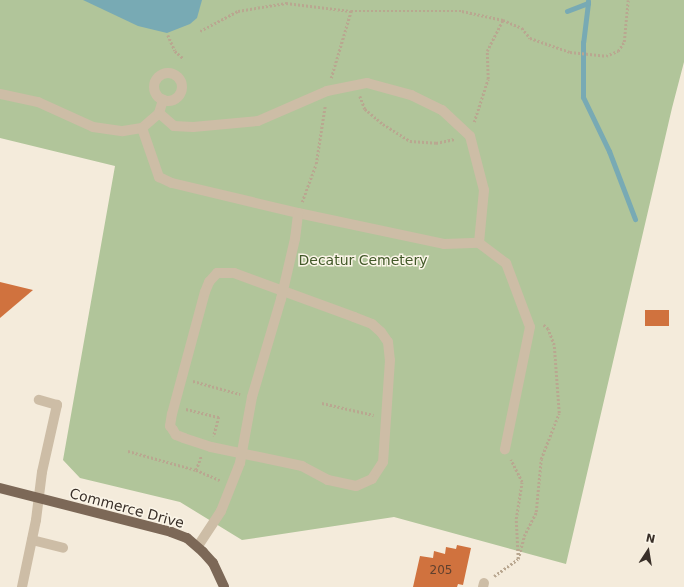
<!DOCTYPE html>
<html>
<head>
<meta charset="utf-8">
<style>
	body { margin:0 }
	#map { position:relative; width:684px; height:587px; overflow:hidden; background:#f4ebdb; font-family:"DejaVu Sans",sans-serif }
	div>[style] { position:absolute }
	.green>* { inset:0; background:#b1c59a }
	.water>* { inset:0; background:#78aab4 }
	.stream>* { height:5px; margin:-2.5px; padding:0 2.5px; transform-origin:2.5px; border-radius:2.5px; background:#78aab4 }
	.building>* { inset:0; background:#d0723e; transform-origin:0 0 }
	.path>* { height:2.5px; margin-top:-1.25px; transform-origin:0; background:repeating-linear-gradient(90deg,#b9a790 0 2px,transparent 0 4px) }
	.minor>* { height:10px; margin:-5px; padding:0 5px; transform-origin:5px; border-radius:5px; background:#cdbda6 }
	.minor>.ring { margin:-5px; padding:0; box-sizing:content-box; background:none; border:10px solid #cdbda6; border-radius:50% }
	.major>* { height:10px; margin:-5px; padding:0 5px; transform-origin:5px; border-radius:5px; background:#7c6857 }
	span { translate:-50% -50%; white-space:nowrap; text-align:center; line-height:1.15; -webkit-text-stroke:3px #fbf5e8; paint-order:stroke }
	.number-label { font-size:12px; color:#5f402e }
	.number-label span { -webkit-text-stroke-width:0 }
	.park-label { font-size:14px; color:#425929 }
	.street-label { font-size:14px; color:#392f28 }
	.north { position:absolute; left:628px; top:531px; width:40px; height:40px; -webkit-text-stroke:3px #fbf5e8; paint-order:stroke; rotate:12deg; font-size:11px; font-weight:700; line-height:16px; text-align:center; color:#392f28 }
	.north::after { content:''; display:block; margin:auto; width:14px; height:18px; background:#392f28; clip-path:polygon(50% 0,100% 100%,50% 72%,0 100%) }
</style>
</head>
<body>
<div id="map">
	<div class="green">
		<div style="clip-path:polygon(0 0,684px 0,684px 62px,672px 108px,566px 564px,394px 517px,242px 540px,180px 502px,80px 478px,63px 460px,115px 166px,0 138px)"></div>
	</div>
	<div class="water">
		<div style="clip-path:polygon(83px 0,202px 0,197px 18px,190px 24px,167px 33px,138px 26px)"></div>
	</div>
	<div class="stream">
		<div style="left:588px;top:3px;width:39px;rotate:97deg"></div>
		<div style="left:583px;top:42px;width:55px;rotate:90deg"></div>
		<div style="left:583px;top:97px;width:60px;rotate:64.3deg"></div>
		<div style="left:609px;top:151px;width:73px;rotate:69.1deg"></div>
		<div style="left:567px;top:11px;width:22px;rotate:-21deg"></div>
		<div style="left:588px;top:3px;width:2px;rotate:-90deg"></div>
	</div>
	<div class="building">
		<div style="clip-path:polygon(0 282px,33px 290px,0 318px)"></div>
		<div style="left:645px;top:310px;width:24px;height:16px"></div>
		<div style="clip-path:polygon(457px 545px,471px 548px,463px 585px,458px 584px,457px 587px,413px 587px,420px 556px,433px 558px,434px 551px,445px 554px,446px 547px,456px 549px)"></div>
	</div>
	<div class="path">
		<div style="left:200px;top:31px;width:43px;rotate:-27.8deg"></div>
		<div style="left:238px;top:11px;width:49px;rotate:-9.5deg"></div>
		<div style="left:286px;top:3px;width:65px;rotate:7deg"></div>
		<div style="left:351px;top:11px;width:111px"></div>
		<div style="left:462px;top:11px;width:42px;rotate:12.4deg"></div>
		<div style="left:168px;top:35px;width:17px;rotate:66deg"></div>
		<div style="left:175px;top:51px;width:12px;rotate:42deg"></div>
		<div style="left:331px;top:78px;width:70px;rotate:-73.4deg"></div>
		<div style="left:360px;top:96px;width:14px;rotate:69deg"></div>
		<div style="left:365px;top:109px;width:23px;rotate:40deg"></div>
		<div style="left:383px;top:124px;width:32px;rotate:32deg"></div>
		<div style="left:410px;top:141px;width:26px;rotate:4deg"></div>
		<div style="left:436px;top:143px;width:19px;rotate:-12deg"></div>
		<div style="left:474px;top:122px;width:45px;rotate:-72deg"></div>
		<div style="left:488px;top:79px;width:28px;rotate:-92deg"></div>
		<div style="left:487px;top:51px;width:35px;rotate:-63deg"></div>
		<div style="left:503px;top:20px;width:21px;rotate:23deg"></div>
		<div style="left:522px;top:28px;width:13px;rotate:51deg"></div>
		<div style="left:530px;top:38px;width:42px;rotate:19.3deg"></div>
		<div style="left:570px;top:52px;width:36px;rotate:6deg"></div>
		<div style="left:606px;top:56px;width:13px;rotate:-23deg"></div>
		<div style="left:618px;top:51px;width:11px;rotate:-56deg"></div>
		<div style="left:624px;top:42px;width:42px;rotate:-84.6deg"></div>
		<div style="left:302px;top:202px;width:40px;rotate:-69.8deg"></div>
		<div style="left:316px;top:164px;width:59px;rotate:-81.2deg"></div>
		<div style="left:193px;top:381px;width:49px;rotate:15.5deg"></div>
		<div style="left:322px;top:403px;width:53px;rotate:13deg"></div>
		<div style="left:186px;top:409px;width:34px;rotate:14deg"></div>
		<div style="left:219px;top:417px;width:20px;rotate:105deg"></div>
		<div style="left:128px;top:451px;width:71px;rotate:15.6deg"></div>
		<div style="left:196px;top:470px;width:26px;rotate:23deg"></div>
		<div style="left:196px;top:470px;width:15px;rotate:-70deg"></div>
		<div style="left:518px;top:559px;width:24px;rotate:-75deg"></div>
		<div style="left:524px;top:536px;width:27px;rotate:-63deg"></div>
		<div style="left:536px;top:512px;width:53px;rotate:-84.6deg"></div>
		<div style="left:541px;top:459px;width:49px;rotate:-68.6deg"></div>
		<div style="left:559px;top:413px;width:68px;rotate:-94.2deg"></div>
		<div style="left:554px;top:345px;width:17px;rotate:-111deg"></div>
		<div style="left:548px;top:329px;width:6px;rotate:-141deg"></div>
		<div style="left:494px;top:576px;width:29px;rotate:-35deg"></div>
		<div style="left:518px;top:559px;width:40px;rotate:-92.9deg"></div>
		<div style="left:516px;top:519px;width:37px;rotate:-81deg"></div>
		<div style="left:522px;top:482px;width:25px;rotate:-117deg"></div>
	</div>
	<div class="minor">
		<div class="ring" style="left:154px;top:73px;width:18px;height:18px"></div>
		<div style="left:0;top:94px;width:39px;rotate:12deg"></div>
		<div style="left:38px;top:102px;width:60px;rotate:24.4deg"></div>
		<div style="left:93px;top:127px;width:30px;rotate:8deg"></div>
		<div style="left:123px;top:131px;width:19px;rotate:-9deg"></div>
		<div style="left:142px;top:128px;width:23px;rotate:-41deg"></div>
		<div style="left:159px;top:113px;width:14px;rotate:-73deg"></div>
		<div style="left:159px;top:113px;width:20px;rotate:41deg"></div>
		<div style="left:174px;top:126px;width:19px;rotate:3deg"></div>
		<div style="left:193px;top:127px;width:65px;rotate:-5.3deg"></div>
		<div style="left:258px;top:121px;width:75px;rotate:-23.5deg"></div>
		<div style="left:327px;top:91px;width:41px;rotate:-11.3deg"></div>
		<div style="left:367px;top:83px;width:46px;rotate:15.3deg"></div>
		<div style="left:411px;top:95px;width:34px;rotate:26deg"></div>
		<div style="left:442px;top:110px;width:38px;rotate:43deg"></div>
		<div style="left:470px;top:136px;width:56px;rotate:75.5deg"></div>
		<div style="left:484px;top:190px;width:53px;rotate:95.4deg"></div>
		<div style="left:479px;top:243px;width:34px;rotate:37deg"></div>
		<div style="left:506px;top:263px;width:68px;rotate:69.4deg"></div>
		<div style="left:530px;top:327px;width:125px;rotate:101.6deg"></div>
		<div style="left:142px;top:128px;width:52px;rotate:70.9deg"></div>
		<div style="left:159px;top:177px;width:14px;rotate:25deg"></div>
		<div style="left:172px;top:183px;width:130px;rotate:13.4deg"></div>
		<div style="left:298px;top:213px;width:149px;rotate:12deg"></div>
		<div style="left:444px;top:244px;width:35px;rotate:-2deg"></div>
		<div style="left:217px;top:273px;width:17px"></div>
		<div style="left:234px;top:273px;width:128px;rotate:20.1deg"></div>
		<div style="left:354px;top:317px;width:19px;rotate:21deg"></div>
		<div style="left:372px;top:324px;width:12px;rotate:42deg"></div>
		<div style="left:381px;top:332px;width:12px;rotate:55deg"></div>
		<div style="left:388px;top:342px;width:18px;rotate:84deg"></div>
		<div style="left:390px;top:360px;width:102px;rotate:93.9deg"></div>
		<div style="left:383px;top:462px;width:20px;rotate:123deg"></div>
		<div style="left:372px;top:479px;width:17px;rotate:156deg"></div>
		<div style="left:356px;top:486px;width:29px;rotate:-168deg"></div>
		<div style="left:328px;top:480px;width:30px;rotate:-152deg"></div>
		<div style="left:302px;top:466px;width:93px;rotate:-168.2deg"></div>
		<div style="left:211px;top:447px;width:28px;rotate:-162deg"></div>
		<div style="left:184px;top:438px;width:9px;rotate:-159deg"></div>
		<div style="left:176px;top:435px;width:6px;rotate:-121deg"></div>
		<div style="left:173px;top:430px;width:5px;rotate:-127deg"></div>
		<div style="left:170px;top:426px;width:12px;rotate:-81deg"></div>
		<div style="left:172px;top:414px;width:126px;rotate:-74.9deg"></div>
		<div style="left:205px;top:292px;width:11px;rotate:-68deg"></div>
		<div style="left:209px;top:282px;width:12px;rotate:-48deg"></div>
		<div style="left:32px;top:540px;width:32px;rotate:14deg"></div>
		<div style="left:198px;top:546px;width:42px;rotate:-56.7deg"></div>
		<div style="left:221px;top:511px;width:52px;rotate:-68.4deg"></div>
		<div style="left:240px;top:463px;width:67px;rotate:-79.7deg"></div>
		<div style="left:252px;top:397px;width:102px;rotate:-73.5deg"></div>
		<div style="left:281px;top:299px;width:62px;rotate:-76.9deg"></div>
		<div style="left:295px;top:239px;width:26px;rotate:-83deg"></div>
		<div style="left:22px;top:587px;width:68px;rotate:-78.2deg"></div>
		<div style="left:36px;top:520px;width:48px;rotate:-82.9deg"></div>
		<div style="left:42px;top:472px;width:69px;rotate:-77.4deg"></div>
		<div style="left:57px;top:405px;width:19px;rotate:-164deg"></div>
		<div style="left:483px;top:587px;width:4px;rotate:-76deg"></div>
	</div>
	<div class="major">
		<div style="left:0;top:488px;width:177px;rotate:14.4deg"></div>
		<div style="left:171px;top:532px;width:17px;rotate:21deg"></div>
		<div style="left:187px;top:538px;width:21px;rotate:41deg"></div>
		<div style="left:203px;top:552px;width:15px;rotate:48deg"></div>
		<div style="left:213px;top:563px;width:26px;rotate:65deg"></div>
	</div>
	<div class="number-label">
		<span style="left:441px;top:571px">205</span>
	</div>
	<div class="park-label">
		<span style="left:363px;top:260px">Decatur Cemetery</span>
	</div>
	<div class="street-label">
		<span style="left:127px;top:508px;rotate:15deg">Commerce Drive</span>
	</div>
	<div class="north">N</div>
</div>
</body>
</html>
